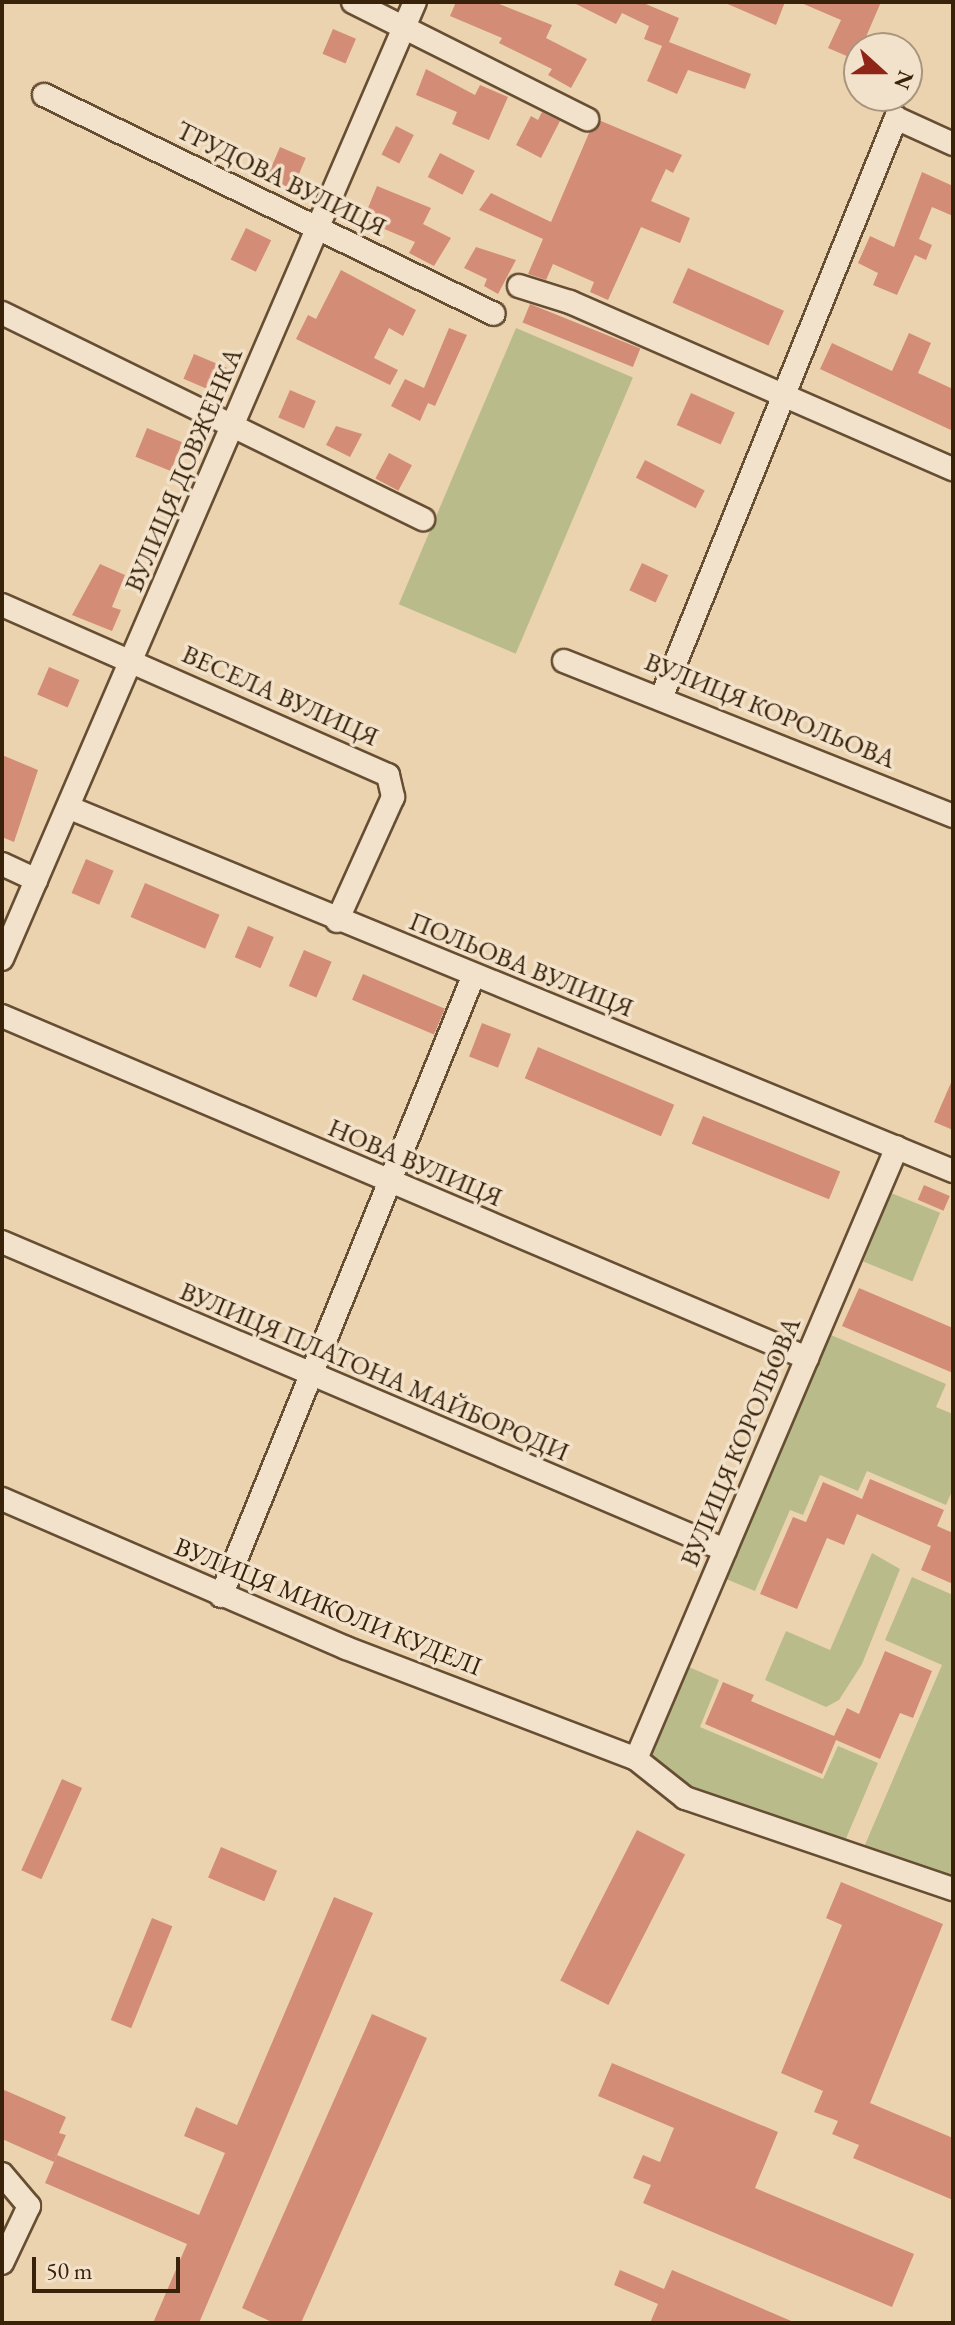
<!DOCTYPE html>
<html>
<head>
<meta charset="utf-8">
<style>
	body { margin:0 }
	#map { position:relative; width:955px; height:2325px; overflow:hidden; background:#ecd3af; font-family:"EB Garamond",serif }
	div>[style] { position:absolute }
	.green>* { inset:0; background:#b9bc8a; transform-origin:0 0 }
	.building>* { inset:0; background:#d38d77; transform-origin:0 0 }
	.roads { filter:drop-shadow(2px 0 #664e33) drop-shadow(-2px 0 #664e33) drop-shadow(0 2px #664e33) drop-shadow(0 -2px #664e33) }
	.minor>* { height:22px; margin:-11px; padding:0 11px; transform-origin:11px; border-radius:11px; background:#f3e2cb }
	span { translate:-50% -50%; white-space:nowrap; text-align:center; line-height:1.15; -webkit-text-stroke:7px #f3e2cb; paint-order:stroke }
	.street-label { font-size:26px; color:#39220a }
	.frame { position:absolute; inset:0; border:4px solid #39220a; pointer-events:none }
	.north { position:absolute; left:843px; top:32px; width:80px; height:80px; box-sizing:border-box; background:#f3e2cb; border:2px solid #a9957e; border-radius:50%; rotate:111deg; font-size:22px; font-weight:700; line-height:32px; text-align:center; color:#39220a }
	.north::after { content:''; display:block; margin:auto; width:28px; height:36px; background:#8f2418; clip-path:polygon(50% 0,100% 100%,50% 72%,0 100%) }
	.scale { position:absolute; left:32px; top:2257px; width:148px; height:36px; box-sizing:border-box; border:4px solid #39220a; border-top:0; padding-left:10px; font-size:24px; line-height:28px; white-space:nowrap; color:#39220a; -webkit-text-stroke:6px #f3e2cb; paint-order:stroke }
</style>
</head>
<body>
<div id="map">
	<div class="green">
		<div style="left:516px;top:328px;width:127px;height:300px;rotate:23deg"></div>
		<div style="left:891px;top:1193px;width:53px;height:74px;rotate:22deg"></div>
		<div style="clip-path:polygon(831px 1335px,946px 1384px,936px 1407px,953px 1414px,953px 1489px,946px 1505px,867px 1471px,858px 1491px,820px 1475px,803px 1515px,790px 1510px,755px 1591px,726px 1579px)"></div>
		<div style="clip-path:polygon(872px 1553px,900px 1569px,862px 1664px,839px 1700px,826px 1707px,765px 1680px,786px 1631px,830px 1650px)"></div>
		<div style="clip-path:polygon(912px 1577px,953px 1595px,953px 1878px,864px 1847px,942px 1665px,885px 1640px)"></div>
		<div style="clip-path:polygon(689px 1667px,719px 1680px,700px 1727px,823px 1779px,838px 1746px,878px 1763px,845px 1841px,689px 1786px,649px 1758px)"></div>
	</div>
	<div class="building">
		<div style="clip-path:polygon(456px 2px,494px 2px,552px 25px,546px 38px,587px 59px,571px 88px,548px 75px,552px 69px,499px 43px,502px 38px,450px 16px)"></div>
		<div style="clip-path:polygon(572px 2px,641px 2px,679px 18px,669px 42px,751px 74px,745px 89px,688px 70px,677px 94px,647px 81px,662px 46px,644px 39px,649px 26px,622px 13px,616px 24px)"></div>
		<div style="clip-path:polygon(723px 2px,785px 2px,776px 25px)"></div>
		<div style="clip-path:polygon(799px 2px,881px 2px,856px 60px,828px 48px,841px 20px)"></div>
		<div style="left:333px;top:29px;width:25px;height:27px;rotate:23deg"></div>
		<div style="clip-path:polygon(426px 69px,475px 95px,480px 85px,508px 97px,489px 140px,452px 124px,457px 112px,416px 95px)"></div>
		<div style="clip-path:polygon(542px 112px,560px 121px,541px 158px,516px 145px,531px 116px,538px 120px)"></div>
		<div style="clip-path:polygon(601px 121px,682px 155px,673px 173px,666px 169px,651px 201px,690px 218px,680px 243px,641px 227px,608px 300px,590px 292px,594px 282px,553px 264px,546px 280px,528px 274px,543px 239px,479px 210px,491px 193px,551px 222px,589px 133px)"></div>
		<div style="left:396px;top:126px;width:20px;height:32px;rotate:27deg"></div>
		<div style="left:280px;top:147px;width:28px;height:34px;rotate:23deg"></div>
		<div style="left:440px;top:153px;width:39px;height:27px;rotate:27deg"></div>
		<div style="clip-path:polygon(922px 172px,953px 186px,953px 216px,932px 207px,919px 239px,932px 245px,926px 260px,915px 255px,897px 295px,873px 285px,878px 273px,858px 263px,870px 236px,894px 247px)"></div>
		<div style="clip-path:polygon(377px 186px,431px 208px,423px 224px,451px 238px,434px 266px,409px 253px,415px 242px,363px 220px)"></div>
		<div style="left:246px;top:228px;width:28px;height:35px;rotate:26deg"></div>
		<div style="clip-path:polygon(476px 247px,516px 260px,498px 294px,484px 286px,487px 279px,464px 268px)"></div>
		<div style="left:688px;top:268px;width:105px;height:38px;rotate:24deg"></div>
		<div style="clip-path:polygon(341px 270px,416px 310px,403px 336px,389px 328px,374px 358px,398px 370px,390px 385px,296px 339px,308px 315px,316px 319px)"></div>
		<div style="left:530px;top:304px;width:119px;height:20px;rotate:22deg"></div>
		<div style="clip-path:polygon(449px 328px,467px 335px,435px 406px,428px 403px,420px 421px,391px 406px,405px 379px,424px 388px)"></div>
		<div style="clip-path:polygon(909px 333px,931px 343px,918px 373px,953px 389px,953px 431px,820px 369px,832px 343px,892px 371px)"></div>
		<div style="left:194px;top:354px;width:36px;height:27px;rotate:23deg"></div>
		<div style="left:290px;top:390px;width:28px;height:30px;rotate:23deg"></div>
		<div style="left:691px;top:393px;width:48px;height:35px;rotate:24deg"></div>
		<div style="clip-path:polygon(336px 426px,362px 434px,350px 457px,326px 445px)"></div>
		<div style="left:147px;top:428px;width:38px;height:31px;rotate:22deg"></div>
		<div style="left:389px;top:453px;width:26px;height:29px;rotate:28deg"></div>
		<div style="left:645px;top:460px;width:67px;height:20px;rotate:27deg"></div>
		<div style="left:642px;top:563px;width:29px;height:30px;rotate:25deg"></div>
		<div style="clip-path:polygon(100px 564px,125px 575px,112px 607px,121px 610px,112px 631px,72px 615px)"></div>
		<div style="left:49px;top:667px;width:33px;height:30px;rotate:23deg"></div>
		<div style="clip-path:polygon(2px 755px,38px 770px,14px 842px,2px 837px)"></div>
		<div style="left:86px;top:859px;width:30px;height:37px;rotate:23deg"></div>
		<div style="left:145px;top:883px;width:81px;height:37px;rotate:23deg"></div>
		<div style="left:248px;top:926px;width:28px;height:34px;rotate:23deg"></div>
		<div style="left:304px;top:950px;width:30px;height:39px;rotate:23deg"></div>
		<div style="left:363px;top:974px;width:89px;height:28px;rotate:23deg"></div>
		<div style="left:482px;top:1023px;width:31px;height:36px;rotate:21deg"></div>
		<div style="left:538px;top:1047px;width:148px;height:34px;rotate:23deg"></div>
		<div style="clip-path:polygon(953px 1078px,953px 1130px,934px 1122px)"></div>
		<div style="left:703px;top:1116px;width:148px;height:30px;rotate:22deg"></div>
		<div style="left:924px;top:1185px;width:28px;height:16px;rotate:23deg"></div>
		<div style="clip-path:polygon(859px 1288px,953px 1328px,953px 1373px,842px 1326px)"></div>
		<div style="clip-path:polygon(870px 1479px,944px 1510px,937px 1526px,953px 1533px,953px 1584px,921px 1570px,931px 1546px,857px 1514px,844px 1545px,827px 1538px,797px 1609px,760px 1594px,793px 1517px,806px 1522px,823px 1482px,862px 1499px)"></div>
		<div style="clip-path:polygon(885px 1651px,932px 1671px,913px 1718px,900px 1713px,880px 1759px,836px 1740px,822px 1774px,705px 1724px,723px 1682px,754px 1695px,751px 1701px,834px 1736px,847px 1708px,859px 1714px)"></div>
		<div style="left:62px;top:1779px;width:22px;height:100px;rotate:24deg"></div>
		<div style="left:637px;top:1830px;width:54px;height:169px;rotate:27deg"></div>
		<div style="left:221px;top:1847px;width:61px;height:33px;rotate:23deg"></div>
		<div style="clip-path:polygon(841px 1882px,943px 1924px,870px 2103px,953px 2138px,953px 2200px,853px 2158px,859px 2145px,832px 2134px,838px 2121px,814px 2112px,823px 2091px,781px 2073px,842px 1925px,826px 1918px)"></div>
		<div style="clip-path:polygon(334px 1897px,373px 1913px,199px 2323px,153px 2323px,187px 2244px,45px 2183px,57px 2155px,199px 2215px,225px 2153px,184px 2136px,196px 2107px,237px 2125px)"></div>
		<div style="left:152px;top:1918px;width:22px;height:110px;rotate:22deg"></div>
		<div style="clip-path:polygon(372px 2014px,427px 2038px,301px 2323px,274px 2323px,242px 2308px)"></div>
		<div style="clip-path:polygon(612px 2063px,778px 2132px,755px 2188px,914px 2254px,892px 2307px,643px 2203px,651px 2185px,633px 2178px,643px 2155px,660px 2162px,674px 2128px,598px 2096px)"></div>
		<div style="clip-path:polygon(2px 2089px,66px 2117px,59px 2133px,66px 2135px,54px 2162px,2px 2139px)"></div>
		<div style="clip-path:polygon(620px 2270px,664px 2289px,672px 2270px,796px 2323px,650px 2323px,658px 2304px,614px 2285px)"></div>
	</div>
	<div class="roads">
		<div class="minor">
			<div style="left:353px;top:2px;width:262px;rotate:26.6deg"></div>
			<div style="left:44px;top:95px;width:500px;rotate:25.95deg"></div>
			<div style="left:519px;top:286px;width:53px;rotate:17.4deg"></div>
			<div style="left:570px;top:302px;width:418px;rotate:23.6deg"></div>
			<div style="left:2px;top:313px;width:469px;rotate:26.1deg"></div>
			<div style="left:2px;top:605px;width:422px;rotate:23.8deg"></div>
			<div style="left:388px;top:775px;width:23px;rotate:77deg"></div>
			<div style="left:393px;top:797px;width:136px;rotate:114.3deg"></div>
			<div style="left:564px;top:661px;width:419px;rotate:21.7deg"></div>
			<div style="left:662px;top:696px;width:624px;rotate:-67.96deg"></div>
			<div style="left:896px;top:118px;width:63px;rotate:24.5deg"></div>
			<div style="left:70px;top:808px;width:955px;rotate:22.35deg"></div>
			<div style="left:2px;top:864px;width:38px;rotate:25deg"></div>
			<div style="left:2px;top:959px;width:1042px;rotate:-66.66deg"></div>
			<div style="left:2px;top:1016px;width:875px;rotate:23.02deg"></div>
			<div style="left:2px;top:1242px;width:786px;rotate:23.07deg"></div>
			<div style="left:2px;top:1499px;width:375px;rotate:23.4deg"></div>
			<div style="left:346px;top:1648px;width:311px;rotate:20.9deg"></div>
			<div style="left:636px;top:1759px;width:63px;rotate:38.5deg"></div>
			<div style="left:685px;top:1798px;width:283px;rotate:18.8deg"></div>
			<div style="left:221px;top:1596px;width:668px;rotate:-67.85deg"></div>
			<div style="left:636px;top:1759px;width:665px;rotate:-66.9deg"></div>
			<div style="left:2px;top:2174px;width:42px;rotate:49.8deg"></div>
			<div style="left:29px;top:2206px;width:63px;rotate:115.3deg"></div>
		</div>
	</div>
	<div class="street-label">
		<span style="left:281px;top:179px;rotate:26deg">ТРУДОВА ВУЛИЦЯ</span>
		<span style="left:184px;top:470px;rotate:-67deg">ВУЛИЦЯ ДОВЖЕНКА</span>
		<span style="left:280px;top:696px;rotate:24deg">ВЕСЕЛА ВУЛИЦЯ</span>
		<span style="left:770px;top:711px;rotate:22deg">ВУЛИЦЯ КОРОЛЬОВА</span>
		<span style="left:521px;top:965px;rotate:22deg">ПОЛЬОВА ВУЛИЦЯ</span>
		<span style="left:415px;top:1163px;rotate:23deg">НОВА ВУЛИЦЯ</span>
		<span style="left:374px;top:1372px;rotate:23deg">ВУЛИЦЯ ПЛАТОНА МАЙБОРОДИ</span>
		<span style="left:741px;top:1442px;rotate:-67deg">ВУЛИЦЯ КОРОЛЬОВА</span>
		<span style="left:328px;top:1607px;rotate:22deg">ВУЛИЦЯ МИКОЛИ КУДЕЛІ</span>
	</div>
	<div class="frame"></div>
	<div class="north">N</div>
	<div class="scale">50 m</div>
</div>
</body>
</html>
